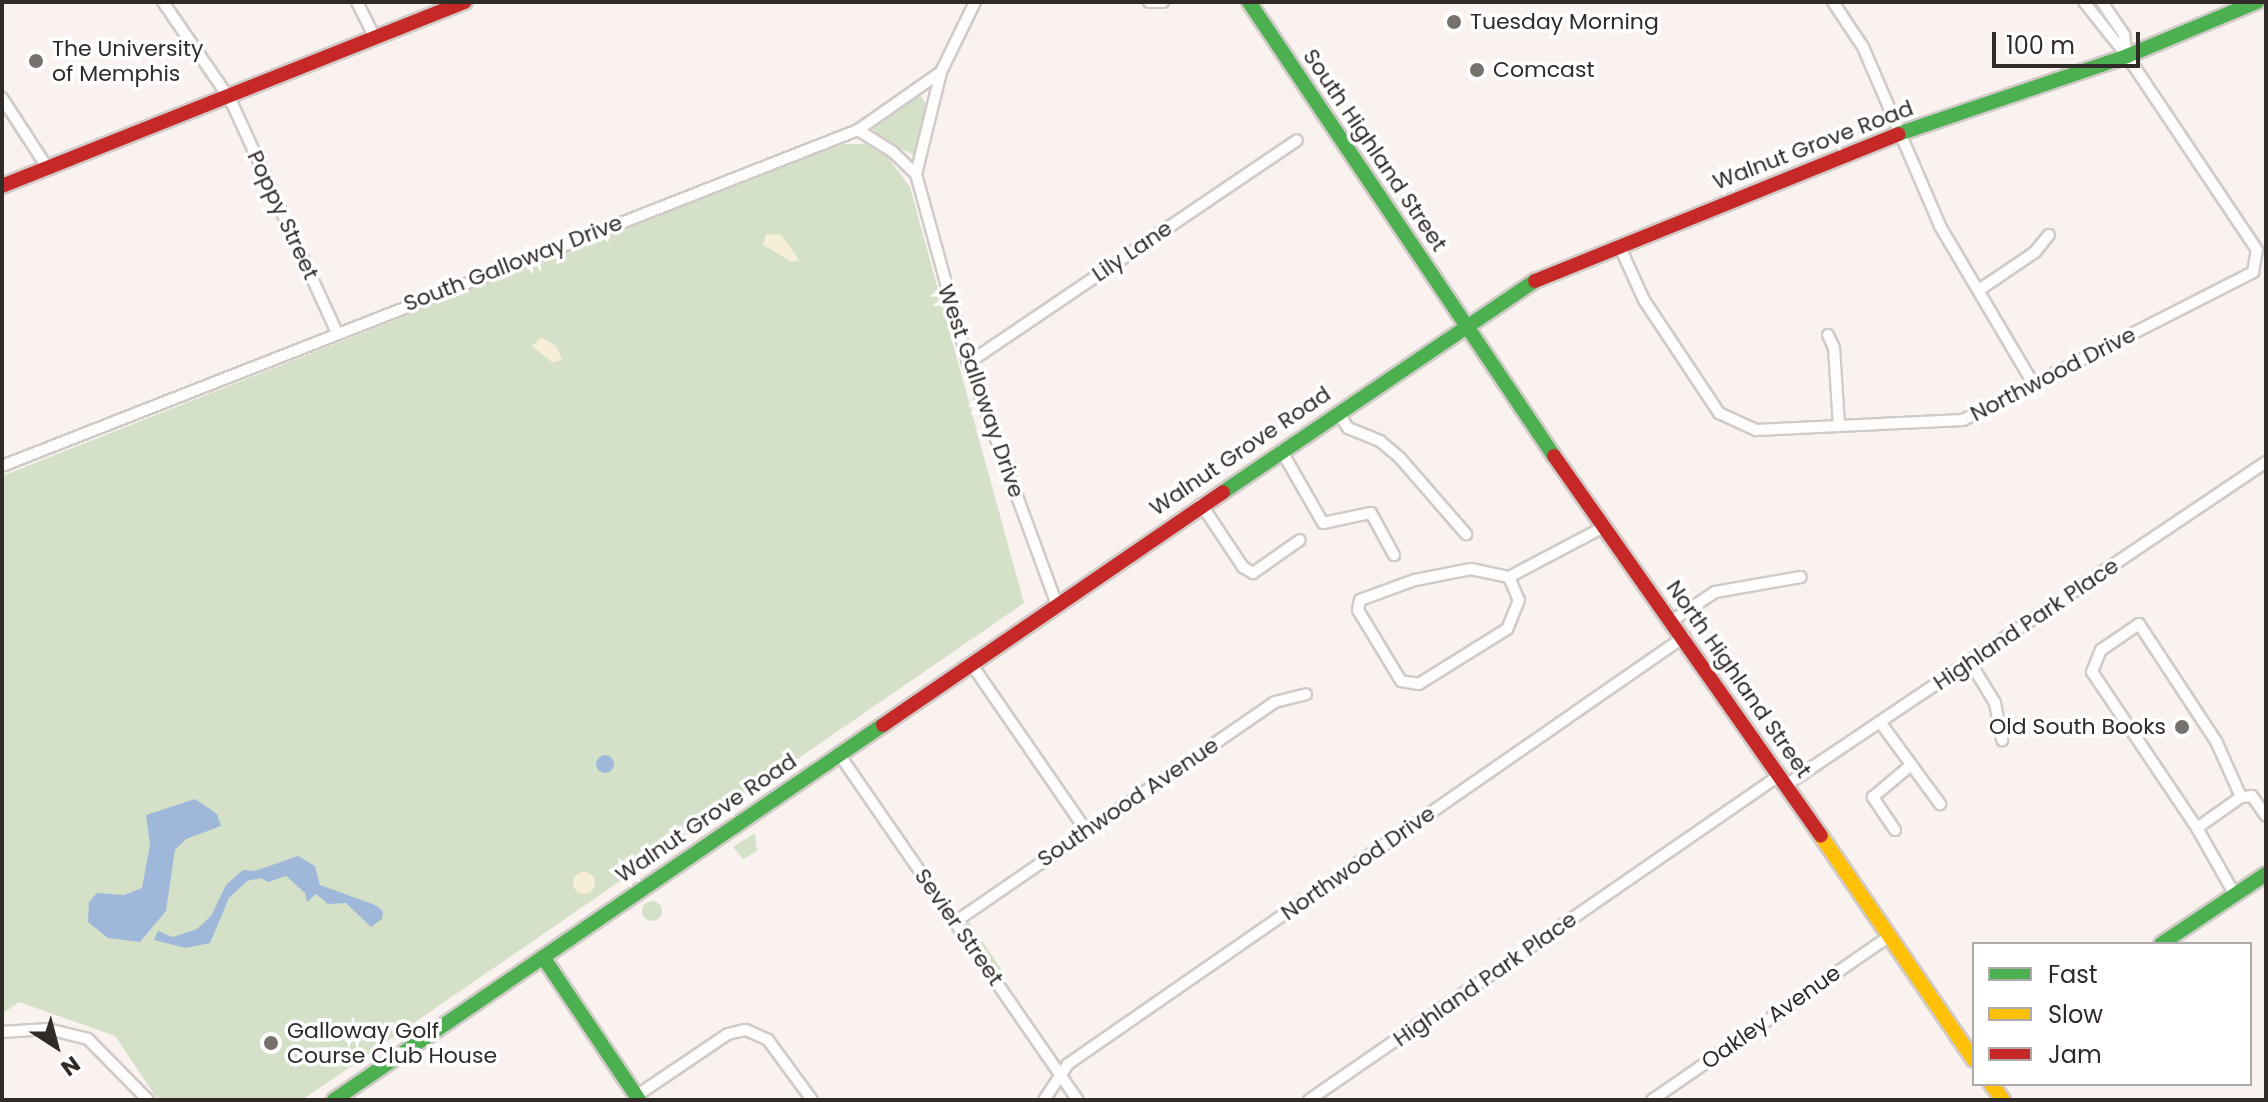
<!DOCTYPE html>
<html>
<head>
<meta charset="utf-8">
<style>
	body { margin:0 }
	#map { position:relative; width:2268px; height:1102px; overflow:hidden; background:#faf2ee; font-family:Poppins,sans-serif }
	div>[style] { position:absolute }
	.green>* { inset:0; background:#d4e1c8 }
	.round { border-radius:50% }
	.sand>* { inset:0; background:#f7eed7 }
	.water>* { inset:0; background:#9fb8da }
	.roads { filter:drop-shadow(2px 0 #d1cbc8) drop-shadow(-2px 0 #d1cbc8) drop-shadow(0 2px #d1cbc8) drop-shadow(0 -2px #d1cbc8) }
	.street>* { height:10px; margin:-5px; padding:0 5px; transform-origin:5px; border-radius:5px; background:#fefdfc }
	.fast>* { height:14px; margin:-7px; padding:0 7px; transform-origin:7px; border-radius:7px; background:#4caf50 }
	.slow>* { height:14px; margin:-7px; padding:0 7px; transform-origin:7px; border-radius:7px; background:#ffc107 }
	.jam>* { height:14px; margin:-7px; padding:0 7px; transform-origin:7px; border-radius:7px; background:#c62828 }
	.dots>* { width:22px; height:22px; translate:-50% -50%; box-sizing:border-box; border:4px solid #fff; border-radius:50% }
	span { translate:-50% -50%; white-space:nowrap; text-align:center; line-height:1.15; -webkit-text-stroke:7px #fff; paint-order:stroke }
	.poi-label { font-size:22px; color:#312b28 }
	.left { translate:0 -50%; text-align:left }
	.right { translate:-100% -50%; text-align:right }
	.street-label { font-size:22px; color:#312b28 }
	.frame { position:absolute; inset:0; border:4px solid #312b28; pointer-events:none }
	.legend { position:absolute; left:1972px; top:942px; width:280px; height:144px; box-sizing:border-box; background:#fff; border:2px solid #adaaa9; margin:0; padding:10px 14px; list-style:none; font-size:24px; color:#312b28 }
	.legend li { display:flex; align-items:center; gap:16px; height:40px }
	.legend b { width:40px; border:2px solid #adaaa9 }
	.north { position:absolute; left:16px; top:1006px; width:80px; height:80px; -webkit-text-stroke:6px #fff; paint-order:stroke; rotate:144deg; font-size:22px; font-weight:700; line-height:32px; text-align:center; color:#312b28 }
	.north::after { content:''; display:block; margin:auto; width:28px; height:36px; background:#312b28; clip-path:polygon(50% 0,100% 100%,50% 72%,0 100%) }
	.scale { position:absolute; left:1992px; top:32px; width:148px; height:36px; box-sizing:border-box; border:4px solid #312b28; border-top:0; padding-left:10px; font-size:24px; line-height:28px; white-space:nowrap; color:#312b28; -webkit-text-stroke:6px #fff; paint-order:stroke }
</style>
</head>
<body>
<div id="map">
	<div class="green">
		<div style="clip-path:polygon(914px 95px,920px 95px,926px 104px,914px 155px,876px 136px,873px 127px)"></div>
		<div style="clip-path:polygon(839px 144px,868px 144px,886px 155px,910px 187px,1024px 603px,302px 1100px,158px 1100px,115px 1036px,19px 1002px,2px 1014px,2px 476px)"></div>
		<div style="clip-path:polygon(755px 833px,757px 851px,743px 859px,733px 847px)"></div>
		<div class="round" style="left:642px;top:901px;width:20px;height:20px"></div>
		<div style="clip-path:polygon(967px 919px,1002px 970px,999px 972px,964px 922px)"></div>
	</div>
	<div class="sand">
		<div style="clip-path:polygon(766px 234px,781px 235px,799px 260px,792px 262px,763px 245px)"></div>
		<div style="clip-path:polygon(541px 337px,556px 346px,562px 359px,553px 363px,532px 346px)"></div>
		<div class="round" style="left:573px;top:872px;width:22px;height:22px"></div>
	</div>
	<div class="water">
		<div class="round" style="left:596px;top:755px;width:18px;height:18px"></div>
		<div style="clip-path:polygon(195px 799px,217px 814px,221px 826px,186px 839px,175px 850px,166px 911px,140px 942px,108px 938px,88px 922px,89px 902px,97px 893px,124px 895px,142px 888px,150px 845px,146px 815px)"></div>
		<div style="clip-path:polygon(298px 856px,315px 866px,320px 885px,375px 905px,383px 911px,382px 919px,371px 927px,346px 903px,328px 904px,316px 894px,307px 902px,305px 893px,286px 876px,268px 882px,261px 878px,247px 881px,229px 898px,210px 943px,186px 948px,154px 940px,158px 931px,173px 937px,197px 929px,211px 916px,226px 885px,243px 870px,255px 871px)"></div>
	</div>
	<div class="roads">
		<div class="street">
			<div style="left:163px;top:2px;width:118px;rotate:55.4deg"></div>
			<div style="left:230px;top:99px;width:255px;rotate:65.4deg"></div>
			<div style="left:357px;top:2px;width:40px;rotate:63.4deg"></div>
			<div style="left:1149px;top:2px;width:14px"></div>
			<div style="left:1833px;top:2px;width:54px;rotate:56.3deg"></div>
			<div style="left:1863px;top:47px;width:195px;rotate:66.7deg"></div>
			<div style="left:1940px;top:226px;width:185px;rotate:59.4deg"></div>
			<div style="left:2102px;top:2px;width:40px;rotate:56deg"></div>
			<div style="left:2124px;top:35px;width:21px;rotate:82deg"></div>
			<div style="left:2px;top:98px;width:82px;rotate:56.9deg"></div>
			<div style="left:858px;top:130px;width:41px;rotate:32.2deg"></div>
			<div style="left:893px;top:152px;width:32px;rotate:44deg"></div>
			<div style="left:916px;top:174px;width:196px;rotate:74.6deg"></div>
			<div style="left:968px;top:363px;width:258px;rotate:69.8deg"></div>
			<div style="left:916px;top:174px;width:105px;rotate:-76.2deg"></div>
			<div style="left:1619px;top:245px;width:60px;rotate:65.6deg"></div>
			<div style="left:1644px;top:300px;width:136px;rotate:56.4deg"></div>
			<div style="left:1719px;top:413px;width:41px;rotate:24.7deg"></div>
			<div style="left:1756px;top:430px;width:207px;rotate:-2.8deg"></div>
			<div style="left:1963px;top:420px;width:326px;rotate:-27deg"></div>
			<div style="left:2253px;top:272px;width:22px;rotate:-80deg"></div>
			<div style="left:2257px;top:250px;width:234px;rotate:-123.8deg"></div>
			<div style="left:2127px;top:56px;width:69px;rotate:-128.5deg"></div>
			<div style="left:1979px;top:290px;width:68px;rotate:-34.2deg"></div>
			<div style="left:2035px;top:252px;width:22px;rotate:-51deg"></div>
			<div style="left:1828px;top:335px;width:14px;rotate:65deg"></div>
			<div style="left:1834px;top:348px;width:78px;rotate:86.3deg"></div>
			<div style="left:968px;top:363px;width:397px;rotate:-34.1deg"></div>
			<div style="left:1338px;top:412px;width:19px;rotate:58deg"></div>
			<div style="left:1348px;top:428px;width:35px;rotate:22deg"></div>
			<div style="left:1380px;top:441px;width:26px;rotate:40deg"></div>
			<div style="left:1400px;top:458px;width:101px;rotate:49deg"></div>
			<div style="left:1281px;top:450px;width:84px;rotate:60.1deg"></div>
			<div style="left:1323px;top:523px;width:49px;rotate:-11.8deg"></div>
			<div style="left:1371px;top:513px;width:48px;rotate:61.3deg"></div>
			<div style="left:2px;top:466px;width:920px;rotate:-21.43deg"></div>
			<div style="left:858px;top:130px;width:101px;rotate:-34.9deg"></div>
			<div style="left:941px;top:72px;width:78px;rotate:-64.1deg"></div>
			<div style="left:1201px;top:504px;width:76px;rotate:56.3deg"></div>
			<div style="left:1243px;top:567px;width:12px;rotate:31deg"></div>
			<div style="left:1253px;top:573px;width:57px;rotate:-35.1deg"></div>
			<div style="left:1471px;top:569px;width:39px;rotate:12deg"></div>
			<div style="left:1509px;top:577px;width:25px;rotate:67deg"></div>
			<div style="left:1519px;top:600px;width:31px;rotate:112deg"></div>
			<div style="left:1507px;top:629px;width:104px;rotate:148deg"></div>
			<div style="left:1419px;top:684px;width:18px;rotate:-171deg"></div>
			<div style="left:1401px;top:681px;width:83px;rotate:-121.2deg"></div>
			<div style="left:1358px;top:610px;width:10px;rotate:-79deg"></div>
			<div style="left:1360px;top:600px;width:59px;rotate:-20deg"></div>
			<div style="left:1415px;top:580px;width:57px;rotate:-11.1deg"></div>
			<div style="left:1509px;top:577px;width:105px;rotate:-27.8deg"></div>
			<div style="left:1673px;top:620px;width:50px;rotate:-33.7deg"></div>
			<div style="left:1715px;top:592px;width:87px;rotate:-9.9deg"></div>
			<div style="left:1970px;top:662px;width:48px;rotate:58.6deg"></div>
			<div style="left:1995px;top:703px;width:38px;rotate:79deg"></div>
			<div style="left:972px;top:665px;width:201px;rotate:55.4deg"></div>
			<div style="left:1880px;top:722px;width:102px;rotate:53.8deg"></div>
			<div style="left:839px;top:754px;width:421px;rotate:55.4deg"></div>
			<div style="left:1786px;top:785px;width:579px;rotate:-33.94deg"></div>
			<div style="left:2197px;top:828px;width:188px;rotate:-123.9deg"></div>
			<div style="left:2092px;top:672px;width:24px;rotate:-68deg"></div>
			<div style="left:2101px;top:650px;width:46px;rotate:-34.4deg"></div>
			<div style="left:2139px;top:624px;width:140px;rotate:56.7deg"></div>
			<div style="left:2216px;top:741px;width:61px;rotate:65.9deg"></div>
			<div style="left:2241px;top:797px;width:11px;rotate:-5deg"></div>
			<div style="left:2252px;top:796px;width:24px;rotate:55deg"></div>
			<div style="left:1895px;top:830px;width:40px;rotate:-124deg"></div>
			<div style="left:1873px;top:797px;width:48px;rotate:-40deg"></div>
			<div style="left:2235px;top:895px;width:77px;rotate:-119.6deg"></div>
			<div style="left:2197px;top:828px;width:54px;rotate:-35.2deg"></div>
			<div style="left:955px;top:922px;width:388px;rotate:-34.5deg"></div>
			<div style="left:1275px;top:702px;width:32px;rotate:-14deg"></div>
			<div style="left:2px;top:1032px;width:46px;rotate:-3.7deg"></div>
			<div style="left:48px;top:1029px;width:41px;rotate:14deg"></div>
			<div style="left:88px;top:1039px;width:86px;rotate:45.5deg"></div>
			<div style="left:636px;top:1096px;width:111px;rotate:-34deg"></div>
			<div style="left:728px;top:1034px;width:18px;rotate:-13deg"></div>
			<div style="left:746px;top:1030px;width:24px;rotate:24deg"></div>
			<div style="left:768px;top:1040px;width:74px;rotate:53.7deg"></div>
			<div style="left:1044px;top:1100px;width:43px;rotate:-56.3deg"></div>
			<div style="left:1068px;top:1064px;width:750px;rotate:-34.73deg"></div>
			<div style="left:1309px;top:1100px;width:572px;rotate:-34.61deg"></div>
			<div style="left:1652px;top:1100px;width:290px;rotate:-34.6deg"></div>
		</div>
		<div class="fast">
			<div style="left:1249px;top:2px;width:547px;rotate:56.11deg"></div>
			<div style="left:1898px;top:134px;width:242px;rotate:-18.8deg"></div>
			<div style="left:2127px;top:56px;width:141px;rotate:-22.6deg"></div>
			<div style="left:1223px;top:492px;width:377px;rotate:-34.1deg"></div>
			<div style="left:2161px;top:944px;width:126px;rotate:-33.7deg"></div>
			<div style="left:543px;top:957px;width:172px;rotate:56.1deg"></div>
			<div style="left:334px;top:1100px;width:665px;rotate:-34.34deg"></div>
		</div>
		<div class="slow">
			<div style="left:1821px;top:836px;width:271px;rotate:55.7deg"></div>
			<div style="left:1991px;top:1084px;width:20px;rotate:53deg"></div>
		</div>
		<div class="jam">
			<div style="left:2px;top:186px;width:498px;rotate:-21.7deg"></div>
			<div style="left:1535px;top:281px;width:392px;rotate:-22deg"></div>
			<div style="left:1554px;top:456px;width:464px;rotate:54.9deg"></div>
			<div style="left:883px;top:725px;width:412px;rotate:-34.4deg"></div>
		</div>
	</div>
	<div class="dots">
		<div style="left:1454px;top:22px;background:#77716d"></div>
		<div style="left:36px;top:61px;background:#77716d"></div>
		<div style="left:1477px;top:70px;background:#77716d"></div>
		<div style="left:2182px;top:727px;background:#77716d"></div>
		<div style="left:271px;top:1043px;background:#77716d"></div>
	</div>
	<div class="poi-label">
		<span class="left" style="left:1470px;top:22px">Tuesday Morning</span>
		<span class="left" style="left:52px;top:61px">The University<br>of Memphis</span>
		<span class="left" style="left:1493px;top:70px">Comcast</span>
		<span class="right" style="left:2166px;top:727px">Old South Books</span>
		<span class="left" style="left:287px;top:1043px">Galloway Golf<br>Course Club House</span>
	</div>
	<div class="street-label">
		<span style="left:1813px;top:145px;rotate:-21deg">Walnut Grove Road</span>
		<span style="left:1375px;top:150px;rotate:56deg">South Highland Street</span>
		<span style="left:283px;top:215px;rotate:65deg">Poppy Street</span>
		<span style="left:1132px;top:251px;rotate:-34deg">Lily Lane</span>
		<span style="left:513px;top:263px;rotate:-21deg">South Galloway Drive</span>
		<span style="left:2053px;top:374px;rotate:-27deg">Northwood Drive</span>
		<span style="left:981px;top:391px;rotate:71deg">West Galloway Drive</span>
		<span style="left:1240px;top:451px;rotate:-34deg">Walnut Grove Road</span>
		<span style="left:2026px;top:624px;rotate:-34deg">Highland Park Place</span>
		<span style="left:1739px;top:679px;rotate:55deg">North Highland Street</span>
		<span style="left:1128px;top:802px;rotate:-34deg">Southwood Avenue</span>
		<span style="left:706px;top:818px;rotate:-34deg">Walnut Grove Road</span>
		<span style="left:1358px;top:863px;rotate:-35deg">Northwood Drive</span>
		<span style="left:959px;top:927px;rotate:55deg">Sevier Street</span>
		<span style="left:1485px;top:979px;rotate:-35deg">Highland Park Place</span>
		<span style="left:1771px;top:1017px;rotate:-35deg">Oakley Avenue</span>
	</div>
	<div class="frame"></div>
	<ul class="legend">
	<li><b style="height:10px;background:#4caf50"></b>Fast</li>
	<li><b style="height:10px;background:#ffc107"></b>Slow</li>
	<li><b style="height:10px;background:#c62828"></b>Jam</li>
	</ul>
	<div class="north">N</div>
	<div class="scale">100 m</div>
</div>
</body>
</html>
